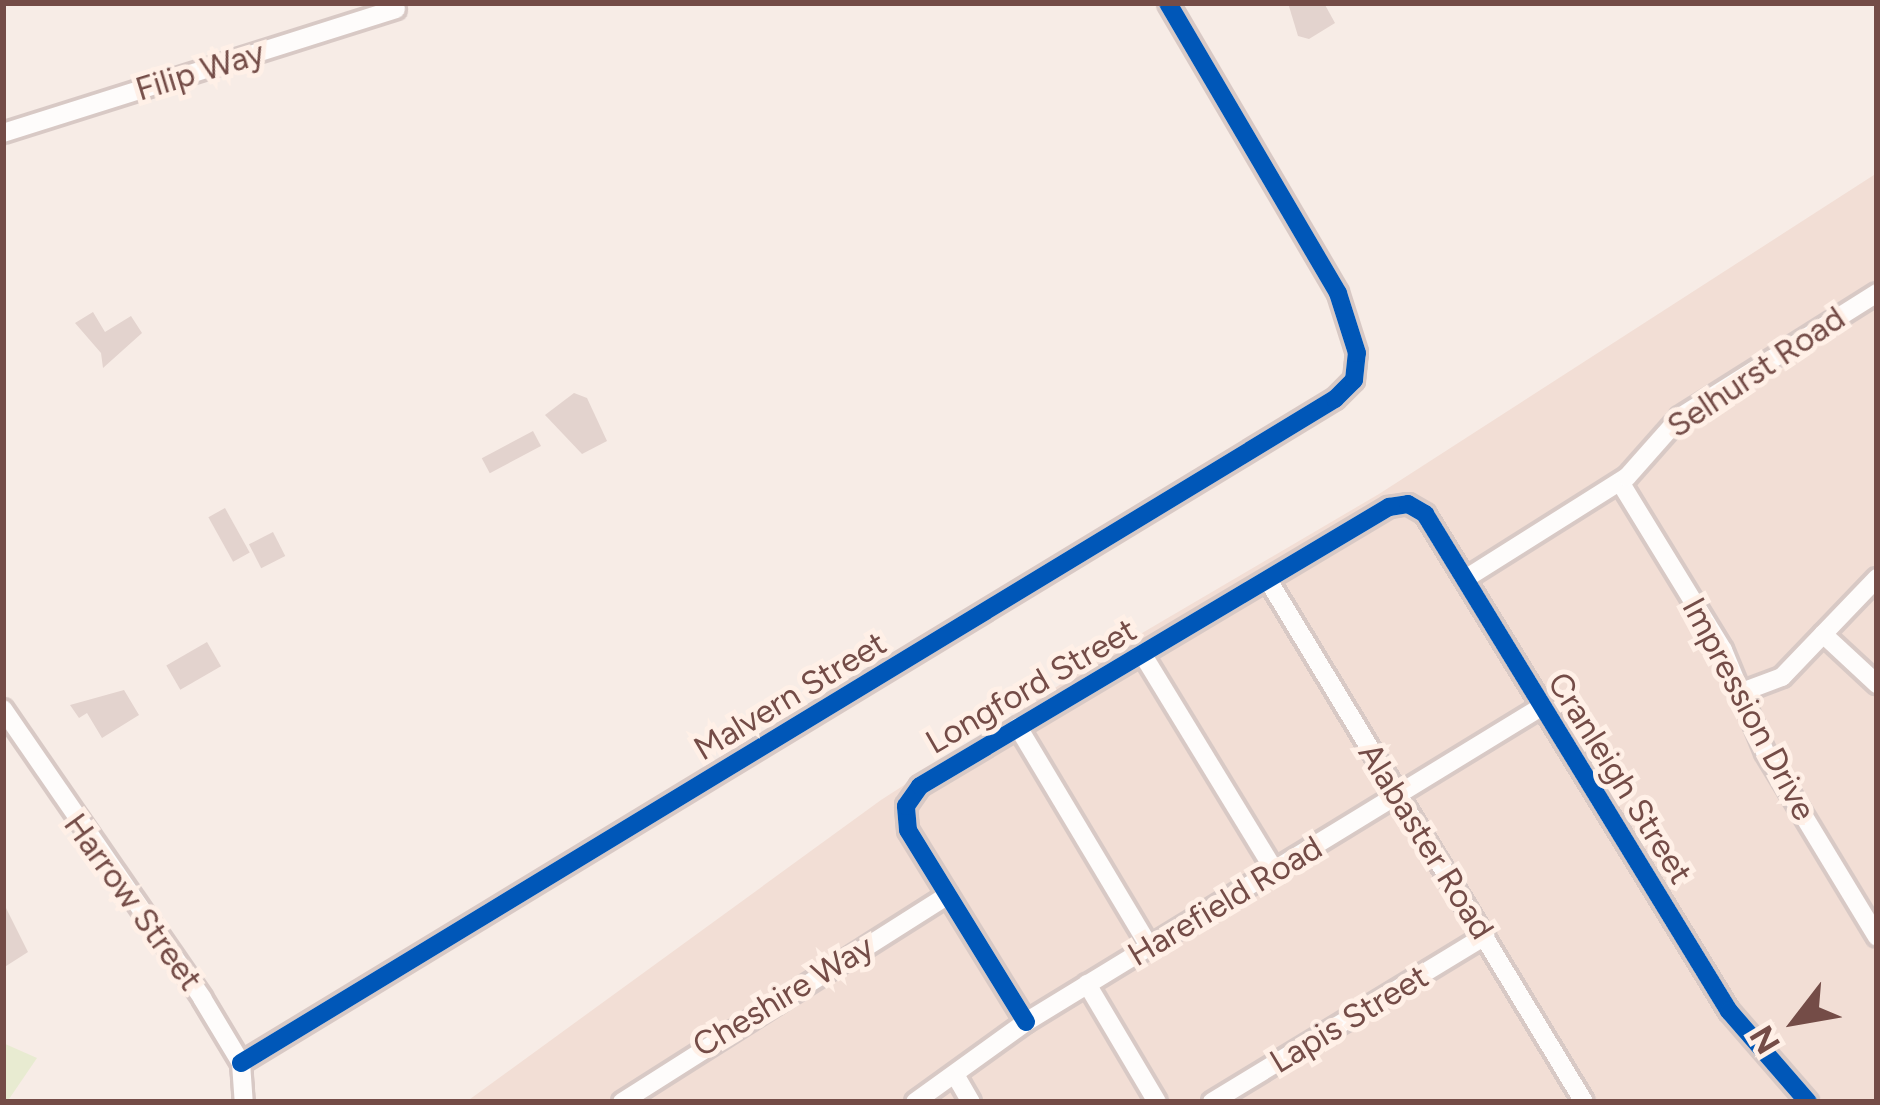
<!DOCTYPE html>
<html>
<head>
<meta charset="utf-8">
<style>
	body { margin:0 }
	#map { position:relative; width:1880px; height:1105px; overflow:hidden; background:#f7ece6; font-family:Figtree,sans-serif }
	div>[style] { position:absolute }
	.residential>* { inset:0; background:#f2ded5 }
	.green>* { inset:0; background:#e8ebd1 }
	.building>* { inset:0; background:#e3d3ce; transform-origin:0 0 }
	.roads { filter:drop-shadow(3px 0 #d8c9c5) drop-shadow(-3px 0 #d8c9c5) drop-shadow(0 3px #d8c9c5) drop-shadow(0 -3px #d8c9c5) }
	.minor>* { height:18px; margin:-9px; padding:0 9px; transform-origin:9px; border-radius:9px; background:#fefcfb }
	.cycleway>* { height:18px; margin:-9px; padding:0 9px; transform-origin:9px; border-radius:9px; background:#0057b8 }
	span { translate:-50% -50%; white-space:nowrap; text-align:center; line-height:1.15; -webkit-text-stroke:10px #fff0e7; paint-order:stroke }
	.street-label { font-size:33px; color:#744c47 }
	.frame { position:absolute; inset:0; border:6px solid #744c47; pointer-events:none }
	.north { position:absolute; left:1736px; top:961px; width:120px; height:120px; -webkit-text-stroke:9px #fff0e7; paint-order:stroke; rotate:239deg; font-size:33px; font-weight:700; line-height:48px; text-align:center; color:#744c47 }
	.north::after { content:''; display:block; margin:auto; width:42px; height:54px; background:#744c47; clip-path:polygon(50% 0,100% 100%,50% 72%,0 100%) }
</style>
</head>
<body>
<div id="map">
	<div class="residential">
		<div style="clip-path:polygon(1877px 173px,1877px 1102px,466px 1102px,881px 800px,1120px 646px,1379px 494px)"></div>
	</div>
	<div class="green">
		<div style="clip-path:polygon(3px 1043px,37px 1058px,7px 1102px,3px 1102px)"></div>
	</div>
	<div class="building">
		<div style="clip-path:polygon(1288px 3px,1324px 3px,1335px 23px,1309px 39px,1298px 36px)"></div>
		<div style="clip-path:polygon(93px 312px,105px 332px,131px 316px,142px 333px,103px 368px,101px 353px,75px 323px)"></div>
		<div style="clip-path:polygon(574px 393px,587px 398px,607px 441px,582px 454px,545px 415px)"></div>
		<div style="left:533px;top:431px;width:17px;height:58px;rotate:62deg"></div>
		<div style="left:225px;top:508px;width:51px;height:19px;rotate:61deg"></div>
		<div style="left:273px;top:532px;width:27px;height:27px;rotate:63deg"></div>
		<div style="left:207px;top:642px;width:28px;height:47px;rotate:60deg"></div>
		<div style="clip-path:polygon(124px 690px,139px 715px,102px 738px,87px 713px,79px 718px,70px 705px)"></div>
		<div style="clip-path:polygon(3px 902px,28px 952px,3px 968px)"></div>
	</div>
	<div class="roads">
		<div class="minor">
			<div style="left:3px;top:133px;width:412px;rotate:-17.5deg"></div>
			<div style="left:1620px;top:482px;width:197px;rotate:58.5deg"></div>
			<div style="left:1723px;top:650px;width:110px;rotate:67.6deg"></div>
			<div style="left:1765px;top:752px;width:216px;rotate:58.8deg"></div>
			<div style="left:1465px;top:579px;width:191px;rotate:-32.2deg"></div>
			<div style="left:1627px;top:477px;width:80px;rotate:-48.5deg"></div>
			<div style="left:1680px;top:417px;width:233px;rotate:-32.2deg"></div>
			<div style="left:1268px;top:580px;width:610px;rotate:58.81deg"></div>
			<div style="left:1823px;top:634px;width:74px;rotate:42.8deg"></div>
			<div style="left:1143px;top:655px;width:253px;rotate:58.6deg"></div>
			<div style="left:1742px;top:692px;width:43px;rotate:-20.6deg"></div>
			<div style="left:1782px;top:677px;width:137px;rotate:-46.2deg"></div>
			<div style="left:3px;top:709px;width:351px;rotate:55.4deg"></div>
			<div style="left:202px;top:998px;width:76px;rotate:59deg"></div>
			<div style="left:241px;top:1063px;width:39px;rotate:86deg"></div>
			<div style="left:1018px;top:727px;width:255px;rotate:59.1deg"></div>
			<div style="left:1087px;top:984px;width:137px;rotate:59.3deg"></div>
			<div style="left:1026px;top:1022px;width:225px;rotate:-121.6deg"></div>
			<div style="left:908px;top:830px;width:24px;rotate:-95deg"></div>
			<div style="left:906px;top:806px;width:24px;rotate:-55deg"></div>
			<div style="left:920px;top:786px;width:546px;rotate:-30.75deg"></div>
			<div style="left:1389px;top:507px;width:19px;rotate:-9deg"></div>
			<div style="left:1408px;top:504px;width:20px;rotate:30deg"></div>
			<div style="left:1425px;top:514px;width:583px;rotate:58.55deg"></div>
			<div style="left:1729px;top:1011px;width:121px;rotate:49deg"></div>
			<div style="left:241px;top:1063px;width:1280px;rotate:-31.26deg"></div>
			<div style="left:1335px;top:399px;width:27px;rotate:-45deg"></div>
			<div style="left:1354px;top:380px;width:27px;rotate:-84deg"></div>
			<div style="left:1357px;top:353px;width:63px;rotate:-107.6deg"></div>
			<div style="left:1338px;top:293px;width:336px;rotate:-120.4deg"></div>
			<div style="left:957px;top:1078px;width:28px;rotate:60deg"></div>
			<div style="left:622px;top:1102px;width:386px;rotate:-32.4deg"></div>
			<div style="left:915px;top:1102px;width:137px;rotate:-35.8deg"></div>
			<div style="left:1026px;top:1022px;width:604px;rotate:-31.45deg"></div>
			<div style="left:1212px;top:1102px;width:320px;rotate:-31.3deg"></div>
		</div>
	</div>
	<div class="cycleway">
		<div style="left:1026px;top:1022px;width:225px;rotate:-121.6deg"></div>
		<div style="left:908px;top:830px;width:24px;rotate:-95deg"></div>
		<div style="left:906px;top:806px;width:24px;rotate:-55deg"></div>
		<div style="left:920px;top:786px;width:546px;rotate:-30.75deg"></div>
		<div style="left:1389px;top:507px;width:19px;rotate:-9deg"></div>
		<div style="left:1408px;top:504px;width:20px;rotate:30deg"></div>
		<div style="left:1425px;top:514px;width:583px;rotate:58.55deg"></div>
		<div style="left:1729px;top:1011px;width:121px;rotate:49deg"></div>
		<div style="left:241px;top:1063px;width:1280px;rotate:-31.26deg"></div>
		<div style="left:1335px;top:399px;width:27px;rotate:-45deg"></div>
		<div style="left:1354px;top:380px;width:27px;rotate:-84deg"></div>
		<div style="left:1357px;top:353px;width:63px;rotate:-107.6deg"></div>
		<div style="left:1338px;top:293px;width:336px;rotate:-120.4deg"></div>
	</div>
	<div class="street-label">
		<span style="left:200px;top:71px;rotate:-17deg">Filip Way</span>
		<span style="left:1756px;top:372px;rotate:-34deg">Selhurst Road</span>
		<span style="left:1031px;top:686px;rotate:-30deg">Longford Street</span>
		<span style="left:790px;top:696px;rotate:-31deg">Malvern Street</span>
		<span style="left:1749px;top:709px;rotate:62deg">Impression Drive</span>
		<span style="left:1620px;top:778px;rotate:58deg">Cranleigh Street</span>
		<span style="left:1426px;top:841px;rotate:58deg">Alabaster Road</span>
		<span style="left:1225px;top:901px;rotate:-31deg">Harefield Road</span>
		<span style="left:133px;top:902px;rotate:54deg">Harrow Street</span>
		<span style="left:783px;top:996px;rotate:-31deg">Cheshire Way</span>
		<span style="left:1349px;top:1019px;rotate:-31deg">Lapis Street</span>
	</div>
	<div class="frame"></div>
	<div class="north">N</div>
</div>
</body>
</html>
